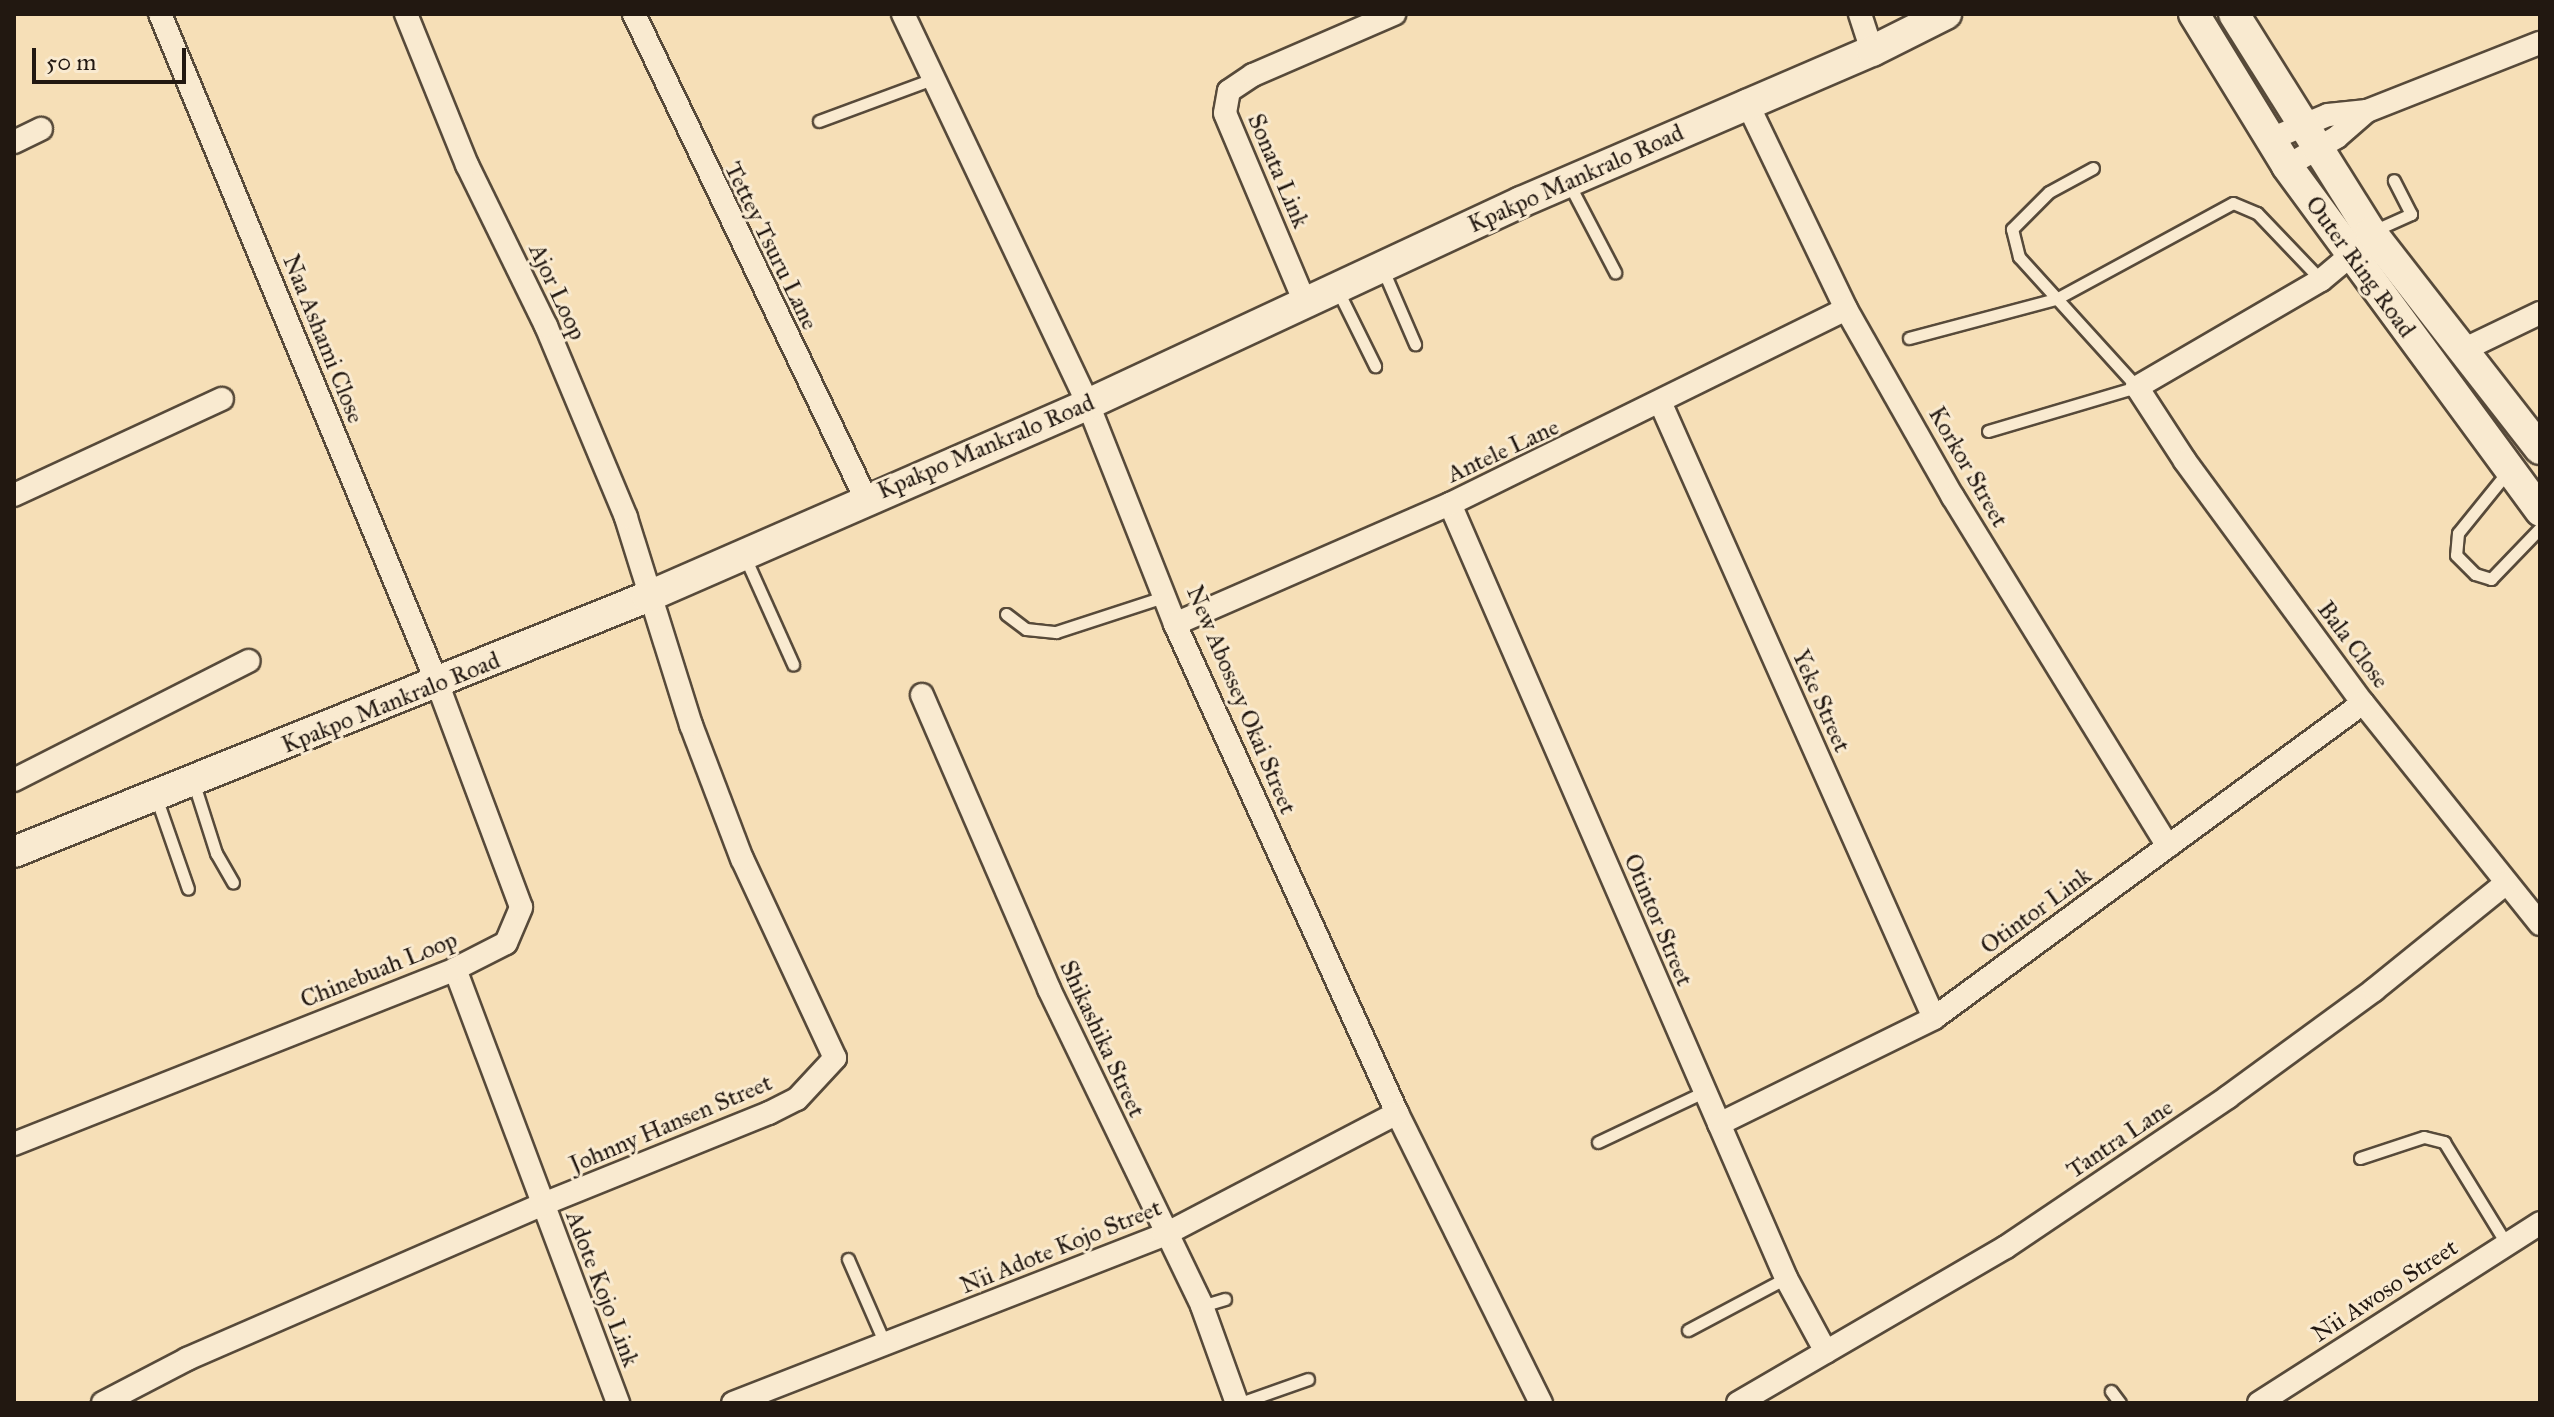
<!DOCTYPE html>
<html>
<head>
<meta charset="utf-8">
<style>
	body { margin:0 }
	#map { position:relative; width:2554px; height:1417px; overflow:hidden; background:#f6dfb7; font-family:"IM FELL Great Primer",serif }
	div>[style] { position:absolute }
	.roads { filter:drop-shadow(2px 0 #574a3a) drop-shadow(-2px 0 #574a3a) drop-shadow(0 2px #574a3a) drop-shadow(0 -2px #574a3a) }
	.lane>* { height:11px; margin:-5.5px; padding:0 5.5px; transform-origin:5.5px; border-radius:5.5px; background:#f9ead0 }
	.street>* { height:22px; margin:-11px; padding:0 11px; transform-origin:11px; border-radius:11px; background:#f9ead0 }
	.secondary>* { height:30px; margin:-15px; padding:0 15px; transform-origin:15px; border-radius:15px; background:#f9ead0 }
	span { translate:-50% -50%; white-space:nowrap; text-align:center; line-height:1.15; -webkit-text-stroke:6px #f9ead0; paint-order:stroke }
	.street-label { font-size:24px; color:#221811 }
	.frame { position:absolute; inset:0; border:16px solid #221811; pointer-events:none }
	.scale { position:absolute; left:32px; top:48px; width:154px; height:36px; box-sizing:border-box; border:4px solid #221811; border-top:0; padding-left:10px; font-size:24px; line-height:28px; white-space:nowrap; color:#221811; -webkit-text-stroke:6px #f9ead0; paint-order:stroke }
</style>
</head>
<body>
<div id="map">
	<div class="roads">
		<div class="lane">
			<div style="left:819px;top:121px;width:118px;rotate:-20.3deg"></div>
			<div style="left:1568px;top:182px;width:102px;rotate:62.4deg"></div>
			<div style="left:2371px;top:232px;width:44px;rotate:-24.2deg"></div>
			<div style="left:2411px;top:214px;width:38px;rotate:-117deg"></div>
			<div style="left:1383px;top:270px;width:81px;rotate:66.6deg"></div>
			<div style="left:1338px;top:291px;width:84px;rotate:63.7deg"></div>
			<div style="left:1909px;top:338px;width:152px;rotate:-14.9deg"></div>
			<div style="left:2056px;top:299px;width:201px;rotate:-28.5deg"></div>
			<div style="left:2233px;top:203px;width:26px;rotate:23deg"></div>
			<div style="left:2257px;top:213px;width:93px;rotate:46.3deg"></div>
			<div style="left:1988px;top:431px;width:155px;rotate:-16.5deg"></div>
			<div style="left:2137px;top:387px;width:176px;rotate:-132.2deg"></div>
			<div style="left:2019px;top:257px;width:29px;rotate:-104deg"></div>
			<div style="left:2012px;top:229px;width:52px;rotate:-45deg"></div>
			<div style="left:2049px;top:192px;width:50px;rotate:-28.6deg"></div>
			<div style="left:2509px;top:470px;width:81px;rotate:129deg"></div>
			<div style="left:2458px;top:533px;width:22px;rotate:95deg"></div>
			<div style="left:2456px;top:555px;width:27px;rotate:45deg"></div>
			<div style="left:2475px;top:574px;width:17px;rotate:17deg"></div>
			<div style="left:2491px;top:579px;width:71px;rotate:-46.1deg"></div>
			<div style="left:744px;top:555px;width:120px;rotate:65.8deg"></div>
			<div style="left:1006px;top:614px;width:25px;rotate:37deg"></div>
			<div style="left:1026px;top:629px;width:30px;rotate:6deg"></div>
			<div style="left:1056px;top:632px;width:117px;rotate:-18deg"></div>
			<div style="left:193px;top:781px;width:76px;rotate:72.3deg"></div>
			<div style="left:216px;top:853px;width:34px;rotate:60deg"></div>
			<div style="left:156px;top:797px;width:97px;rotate:70.8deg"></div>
			<div style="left:1598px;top:1142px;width:117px;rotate:-25.3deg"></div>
			<div style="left:2360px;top:1158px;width:67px;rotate:-18.2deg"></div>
			<div style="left:2424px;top:1137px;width:21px;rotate:14deg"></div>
			<div style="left:2444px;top:1142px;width:121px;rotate:58.5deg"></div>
			<div style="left:848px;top:1259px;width:95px;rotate:66.4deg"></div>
			<div style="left:1202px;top:1306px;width:24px;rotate:-17deg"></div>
			<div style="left:1688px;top:1330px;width:111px;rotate:-28deg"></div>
			<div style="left:2111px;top:1391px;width:15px;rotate:53deg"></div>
			<div style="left:1240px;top:1403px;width:72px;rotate:-19.4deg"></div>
		</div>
		<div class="street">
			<div style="left:634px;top:14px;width:538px;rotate:64.44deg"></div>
			<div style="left:903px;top:14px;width:432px;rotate:64.6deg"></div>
			<div style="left:1088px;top:404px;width:237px;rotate:68.4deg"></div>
			<div style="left:1175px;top:624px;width:537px;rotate:65.58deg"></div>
			<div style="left:1397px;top:1113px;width:324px;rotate:63.6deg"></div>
			<div style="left:1860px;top:14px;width:39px;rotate:72deg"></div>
			<div style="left:1746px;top:101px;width:231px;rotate:64.3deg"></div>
			<div style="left:1846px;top:309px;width:216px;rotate:60.4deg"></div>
			<div style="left:1953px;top:497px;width:410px;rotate:58.4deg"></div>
			<div style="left:2271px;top:139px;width:62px;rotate:-22.8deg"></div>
			<div style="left:2328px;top:115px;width:39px;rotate:-6deg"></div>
			<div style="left:2367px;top:111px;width:186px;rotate:-21.5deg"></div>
			<div style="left:14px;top:142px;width:30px;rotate:-26deg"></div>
			<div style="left:2287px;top:166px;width:58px;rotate:-30.1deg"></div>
			<div style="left:2337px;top:137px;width:40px;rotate:-41deg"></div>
			<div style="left:2351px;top:255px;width:39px;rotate:140deg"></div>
			<div style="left:2321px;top:280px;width:213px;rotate:149.8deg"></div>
			<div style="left:2137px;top:387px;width:88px;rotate:57deg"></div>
			<div style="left:2185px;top:461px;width:300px;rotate:53.7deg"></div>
			<div style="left:2363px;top:703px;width:283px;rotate:51.3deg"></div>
			<div style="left:1306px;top:305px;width:208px;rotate:-112.9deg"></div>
			<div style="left:1225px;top:113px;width:22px;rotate:-80deg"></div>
			<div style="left:1229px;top:91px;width:29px;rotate:-34deg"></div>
			<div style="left:1253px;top:75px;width:154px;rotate:-23.4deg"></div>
			<div style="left:2463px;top:350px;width:85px;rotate:-25.7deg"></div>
			<div style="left:1661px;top:404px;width:672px;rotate:66.03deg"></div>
			<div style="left:14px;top:495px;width:229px;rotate:-24.8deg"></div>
			<div style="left:1450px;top:504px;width:844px;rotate:66.53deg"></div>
			<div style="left:1786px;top:1278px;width:84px;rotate:61.6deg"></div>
			<div style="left:1175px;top:624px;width:300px;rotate:-23.6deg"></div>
			<div style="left:1450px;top:504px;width:441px;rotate:-26.2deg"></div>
			<div style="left:922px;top:695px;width:320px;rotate:66.6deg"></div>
			<div style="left:1049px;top:989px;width:352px;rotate:64.2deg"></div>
			<div style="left:1202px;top:1306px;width:103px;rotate:70.2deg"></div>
			<div style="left:14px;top:780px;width:263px;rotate:-26.9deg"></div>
			<div style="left:455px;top:969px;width:464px;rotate:69.4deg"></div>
			<div style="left:1719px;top:1124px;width:240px;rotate:-26.2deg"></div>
			<div style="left:1934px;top:1018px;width:532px;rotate:-36.29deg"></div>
			<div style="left:14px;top:1144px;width:474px;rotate:-21.6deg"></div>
			<div style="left:455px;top:969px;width:57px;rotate:-27deg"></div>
			<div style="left:506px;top:943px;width:39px;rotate:-67deg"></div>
			<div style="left:521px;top:907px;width:237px;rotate:-110.5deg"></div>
			<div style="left:438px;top:685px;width:726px;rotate:-112.5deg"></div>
			<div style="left:103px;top:1403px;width:95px;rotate:-27.6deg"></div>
			<div style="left:187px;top:1359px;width:386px;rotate:-23.5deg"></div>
			<div style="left:541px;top:1205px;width:246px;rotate:-22deg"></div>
			<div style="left:769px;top:1113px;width:31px;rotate:-27deg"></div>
			<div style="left:797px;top:1099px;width:56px;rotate:-47.2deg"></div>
			<div style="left:835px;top:1058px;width:220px;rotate:-115deg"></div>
			<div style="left:742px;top:859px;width:143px;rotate:-110.8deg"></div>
			<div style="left:691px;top:725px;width:218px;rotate:-107.4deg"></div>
			<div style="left:626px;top:517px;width:207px;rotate:-112.7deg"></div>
			<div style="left:546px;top:326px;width:179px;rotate:-116.1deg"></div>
			<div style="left:467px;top:165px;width:163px;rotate:-112deg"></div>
			<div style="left:733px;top:1403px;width:463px;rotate:-21.3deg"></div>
			<div style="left:1164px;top:1235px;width:263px;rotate:-27.6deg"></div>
			<div style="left:1738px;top:1403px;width:310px;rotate:-30.2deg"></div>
			<div style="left:2006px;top:1247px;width:268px;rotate:-34deg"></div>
			<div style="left:2228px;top:1097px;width:181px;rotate:-36.2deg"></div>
			<div style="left:2374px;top:990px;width:170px;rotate:-39deg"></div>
			<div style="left:2259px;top:1403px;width:334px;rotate:-32.6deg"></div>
		</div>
		<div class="secondary">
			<div style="left:2194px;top:14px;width:178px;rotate:58.5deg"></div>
			<div style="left:2287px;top:166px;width:428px;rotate:53.7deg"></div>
			<div style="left:2234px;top:14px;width:257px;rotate:57.9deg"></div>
			<div style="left:2371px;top:232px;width:275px;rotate:52.1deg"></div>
			<div style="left:14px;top:852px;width:682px;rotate:-21.94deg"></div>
			<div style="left:647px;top:597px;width:481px;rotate:-23.6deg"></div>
			<div style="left:1088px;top:404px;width:478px;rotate:-25deg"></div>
			<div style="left:1521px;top:202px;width:382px;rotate:-23.3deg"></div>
			<div style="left:1872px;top:51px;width:83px;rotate:-26.6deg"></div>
		</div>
	</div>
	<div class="street-label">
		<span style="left:1278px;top:171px;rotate:67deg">Sonata Link</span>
		<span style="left:1576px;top:179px;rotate:-24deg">Kpakpo Mankralo Road</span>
		<span style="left:771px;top:246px;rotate:64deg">Tettey Tsuru Lane</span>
		<span style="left:2360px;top:267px;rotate:54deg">Outer Ring Road</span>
		<span style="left:557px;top:292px;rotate:65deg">Ajor Loop</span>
		<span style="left:323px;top:339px;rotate:68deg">Naa Ashami Close</span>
		<span style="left:986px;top:447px;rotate:-23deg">Kpakpo Mankralo Road</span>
		<span style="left:1503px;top:451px;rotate:-25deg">Antele Lane</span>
		<span style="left:1968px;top:467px;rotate:60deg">Korkor Street</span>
		<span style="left:2353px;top:645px;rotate:53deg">Bala Close</span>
		<span style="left:1241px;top:700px;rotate:67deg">New Abossey Okai Street</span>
		<span style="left:1821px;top:701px;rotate:66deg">Yeke Street</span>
		<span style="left:391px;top:703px;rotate:-22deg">Kpakpo Mankralo Road</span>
		<span style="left:2036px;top:911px;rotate:-36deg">Otintor Link</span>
		<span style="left:1658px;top:920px;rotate:67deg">Otintor Street</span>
		<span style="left:379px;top:970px;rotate:-22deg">Chinebuah Loop</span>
		<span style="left:1102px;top:1039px;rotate:65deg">Shikashika Street</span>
		<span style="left:671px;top:1124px;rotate:-23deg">Johnny Hansen Street</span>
		<span style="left:2120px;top:1139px;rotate:-34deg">Tantra Lane</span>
		<span style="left:1061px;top:1247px;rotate:-22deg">Nii Adote Kojo Street</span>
		<span style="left:602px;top:1289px;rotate:69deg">Adote Kojo Link</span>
		<span style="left:2385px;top:1291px;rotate:-33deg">Nii Awoso Street</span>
	</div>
	<div class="frame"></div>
	<div class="scale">50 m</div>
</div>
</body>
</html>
